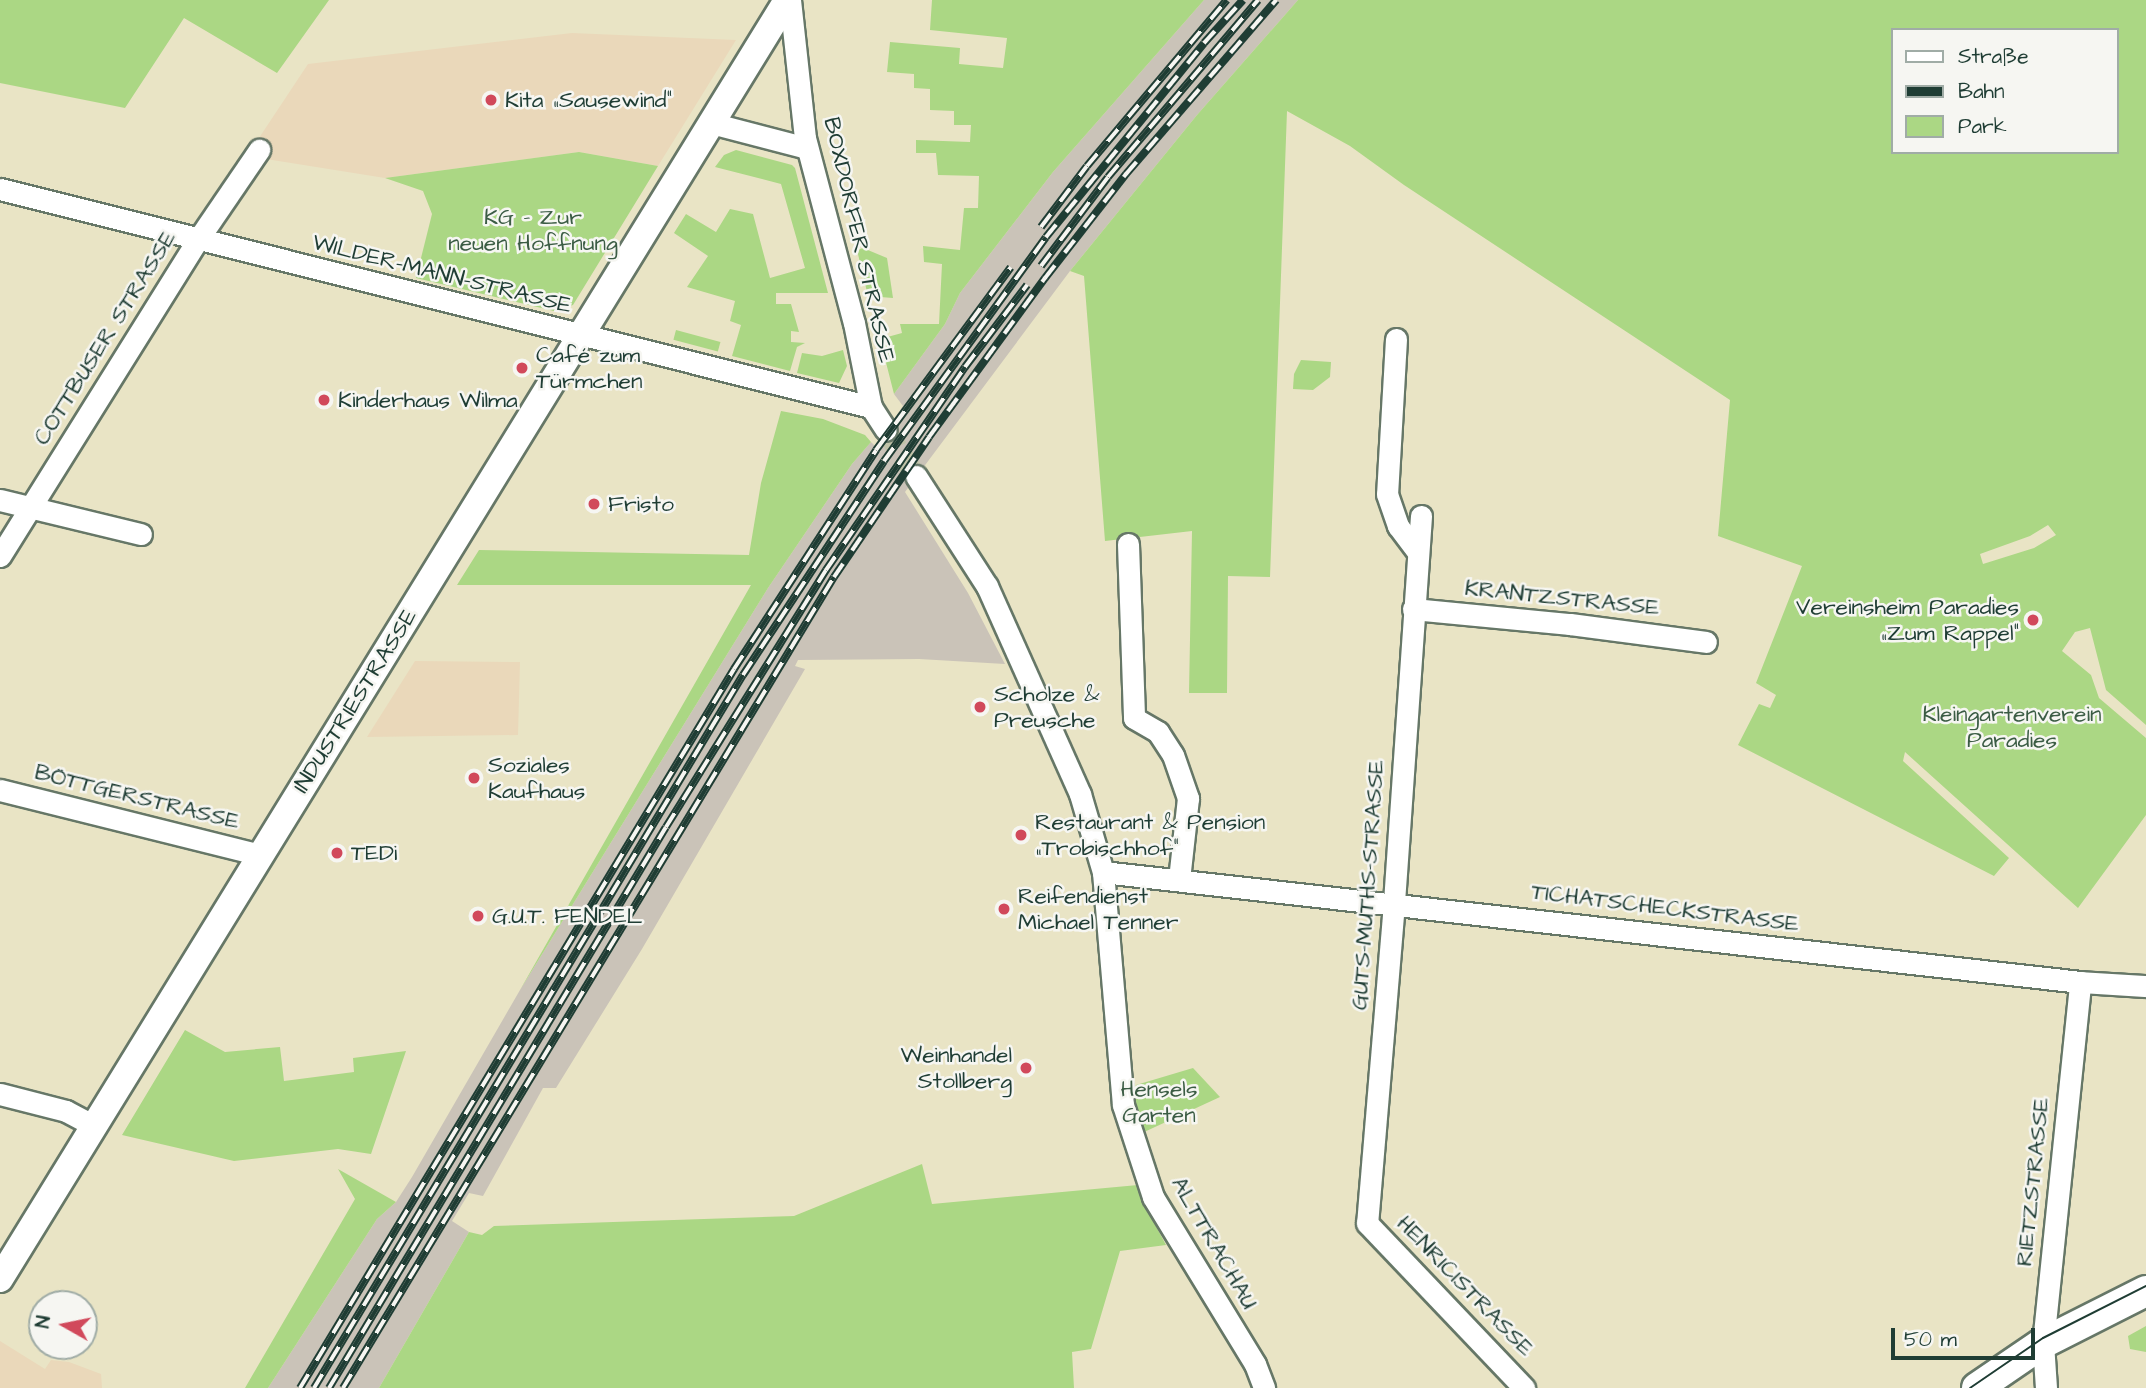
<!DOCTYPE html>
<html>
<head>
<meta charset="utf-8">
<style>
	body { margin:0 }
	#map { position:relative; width:2146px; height:1388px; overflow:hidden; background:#e9e4c5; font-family:"Architects Daughter",sans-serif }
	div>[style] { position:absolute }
	.built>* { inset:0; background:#ead8ba }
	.industrial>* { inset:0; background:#cac3b8 }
	.green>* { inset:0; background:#abd784; transform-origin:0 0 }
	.minor-tunnel>* { height:21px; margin-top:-10.5px; transform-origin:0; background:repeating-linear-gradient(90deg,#c1c3a8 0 21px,transparent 0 31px) }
	.roads { filter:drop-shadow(2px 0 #667767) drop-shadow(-2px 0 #667767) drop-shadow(0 2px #667767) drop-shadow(0 -2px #667767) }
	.minor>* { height:21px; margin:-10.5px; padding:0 10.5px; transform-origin:10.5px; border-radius:10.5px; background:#fff }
	.tertiary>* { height:26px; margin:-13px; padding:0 13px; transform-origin:13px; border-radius:13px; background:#fff }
	.secondary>* { height:30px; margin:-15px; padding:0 15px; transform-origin:15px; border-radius:15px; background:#fff }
	.tram>* { height:2px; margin:-1px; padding:0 1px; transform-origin:1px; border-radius:1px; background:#1f3d34 }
	.rail>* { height:8px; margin-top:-4px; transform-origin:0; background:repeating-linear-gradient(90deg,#f6f6f2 0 16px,#1f3d34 0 32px); box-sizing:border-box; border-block:2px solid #1f3d34 }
	.dots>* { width:19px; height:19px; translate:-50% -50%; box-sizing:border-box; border:4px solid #f6f6f2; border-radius:50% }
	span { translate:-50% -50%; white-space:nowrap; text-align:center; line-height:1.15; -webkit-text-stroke:5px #f6f6f2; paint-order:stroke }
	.poi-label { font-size:23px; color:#1f3d34 }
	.left { translate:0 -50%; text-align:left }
	.right { translate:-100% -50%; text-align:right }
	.park-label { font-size:23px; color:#3b5c44 }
	.street-label { font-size:23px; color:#1f3d34 }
	.legend { position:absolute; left:1891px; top:28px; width:228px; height:126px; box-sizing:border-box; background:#f6f6f2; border:2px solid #a0aca6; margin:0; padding:9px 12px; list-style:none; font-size:21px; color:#1f3d34 }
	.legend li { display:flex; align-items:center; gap:14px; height:35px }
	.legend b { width:35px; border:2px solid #a0aca6 }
	.north { position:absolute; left:28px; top:1290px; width:70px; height:70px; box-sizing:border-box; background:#f6f6f2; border:2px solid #a0aca6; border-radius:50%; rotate:279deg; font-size:19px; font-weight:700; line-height:28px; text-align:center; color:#1f3d34 }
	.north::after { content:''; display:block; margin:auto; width:24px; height:32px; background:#d1495b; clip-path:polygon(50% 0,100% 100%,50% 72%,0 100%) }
	.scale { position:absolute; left:1891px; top:1328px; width:144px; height:32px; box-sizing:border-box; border:4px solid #1f3d34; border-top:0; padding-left:9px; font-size:21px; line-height:24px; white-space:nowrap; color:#1f3d34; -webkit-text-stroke:5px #f6f6f2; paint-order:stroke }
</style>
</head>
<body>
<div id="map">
	<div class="built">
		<div style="clip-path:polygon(572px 33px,736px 40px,658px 166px,579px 152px,385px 178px,266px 159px,269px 155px,253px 147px,308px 64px)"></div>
		<div style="clip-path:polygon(415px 661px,520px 662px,518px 735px,367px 737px)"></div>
		<div style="clip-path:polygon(0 1341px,45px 1369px,51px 1360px,69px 1362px,101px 1374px,102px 1388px,0 1388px)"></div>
	</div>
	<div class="industrial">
		<div style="clip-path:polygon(1204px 0,1298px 0,1197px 115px,1070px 271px,905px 492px,968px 593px,1005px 664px,919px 659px,798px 660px,795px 666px,805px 669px,642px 949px,556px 1088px,543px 1088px,483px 1196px,469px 1193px,452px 1221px,469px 1232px,379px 1388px,268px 1388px,377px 1219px,396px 1202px,412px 1177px,520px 990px,768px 588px,852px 464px,871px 442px,875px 446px,903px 406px,894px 394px,945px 324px,960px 293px,1053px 172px)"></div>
	</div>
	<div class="green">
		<div style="clip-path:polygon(0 0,329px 0,277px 73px,184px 18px,125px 108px,0 83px)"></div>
		<div style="clip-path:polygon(932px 0,1204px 0,1053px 172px,960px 293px,945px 324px,894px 394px,880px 339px,902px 333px,900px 324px,939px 324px,942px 264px,924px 262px,923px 246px,960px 250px,964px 208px,978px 208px,979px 176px,938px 175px,936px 153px,916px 153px,916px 140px,970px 142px,971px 125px,954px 125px,954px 111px,930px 110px,930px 89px,914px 88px,914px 74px,887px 72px,890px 42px,960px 48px,959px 64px,1003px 68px,1007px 38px,930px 30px)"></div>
		<div style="clip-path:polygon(evenodd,1298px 0,2146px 0,2146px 725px,2106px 690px,2090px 628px,2075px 632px,2062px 651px,2091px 675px,2099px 698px,2146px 738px,2146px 815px,2078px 908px,1905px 752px,1903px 761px,2009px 858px,1994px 876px,1738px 745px,1759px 704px,1770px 708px,1776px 695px,1756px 683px,1802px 566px,1718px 536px,1730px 400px,1404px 185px,1350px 146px,1287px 111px,1270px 577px,1228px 576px,1227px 693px,1189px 693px,1192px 531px,1105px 541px,1084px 276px,1070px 271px,1197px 115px,1298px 0,1892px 30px,2116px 30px,2116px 152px,1892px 152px,1892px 30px,1298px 0,2048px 525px,2056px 535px,2034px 548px,1983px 564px,1980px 554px,2030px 536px,2048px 525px)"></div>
		<div style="clip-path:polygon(736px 150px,792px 165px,795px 168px,828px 293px,776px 293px,776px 304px,791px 304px,799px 332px,791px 331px,791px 342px,805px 343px,797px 347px,790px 371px,732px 356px,741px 325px,730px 321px,735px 301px,687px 287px,708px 256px,674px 233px,686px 214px,716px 232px,730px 209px,753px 214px,770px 278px,805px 268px,781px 184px,715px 167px,724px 155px)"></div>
		<div style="clip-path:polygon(579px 152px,658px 166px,573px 305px,554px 311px,416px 278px,432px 214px,423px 191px,385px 178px)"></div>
		<div style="clip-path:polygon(863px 248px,887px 258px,893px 298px,868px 296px,857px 250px)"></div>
		<div style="left:676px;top:330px;width:46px;height:10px;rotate:15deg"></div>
		<div style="clip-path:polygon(843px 350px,847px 366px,839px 383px,797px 373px,802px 353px,822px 356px)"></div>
		<div style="clip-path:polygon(1301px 360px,1331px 362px,1330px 377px,1313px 390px,1293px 389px,1294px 374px)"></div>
		<div style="clip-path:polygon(781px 411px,823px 419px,865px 435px,871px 442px,852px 464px,768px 588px,520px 990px,751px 585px,457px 585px,479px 550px,749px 555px,761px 483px)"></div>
		<div style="clip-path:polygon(185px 1030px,225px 1052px,280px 1047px,284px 1081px,354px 1072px,353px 1058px,406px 1051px,371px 1154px,338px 1149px,234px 1161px,122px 1135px)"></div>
		<div style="clip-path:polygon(1193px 1068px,1220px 1097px,1142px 1133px,1133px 1094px,1136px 1085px)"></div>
		<div style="clip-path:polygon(922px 1164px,932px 1204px,1138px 1185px,1143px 1202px,1166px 1245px,1120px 1251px,1091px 1349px,1072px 1352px,1074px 1388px,379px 1388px,469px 1232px,482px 1235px,494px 1226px,794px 1216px)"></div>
		<div style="clip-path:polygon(338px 1169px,396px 1202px,377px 1219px,268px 1388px,245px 1388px,355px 1199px)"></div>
		<div style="clip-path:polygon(2146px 1326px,2146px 1352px,2130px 1349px,2128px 1336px)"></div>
	</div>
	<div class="minor-tunnel">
		<div style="left:886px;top:430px;width:55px;rotate:56.9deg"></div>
	</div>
	<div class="roads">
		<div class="minor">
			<div style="left:790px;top:0;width:139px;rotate:83.8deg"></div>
			<div style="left:805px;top:138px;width:191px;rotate:75.2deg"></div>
			<div style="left:854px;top:323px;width:86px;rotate:78.6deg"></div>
			<div style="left:871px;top:407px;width:27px;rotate:57deg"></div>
			<div style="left:711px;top:123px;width:99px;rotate:14.6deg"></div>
			<div style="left:0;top:189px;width:898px;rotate:14.05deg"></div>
			<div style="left:1396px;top:339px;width:155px;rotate:93.3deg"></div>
			<div style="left:1387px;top:494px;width:34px;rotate:71deg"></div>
			<div style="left:1398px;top:526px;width:31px;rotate:53deg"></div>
			<div style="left:916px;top:476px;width:131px;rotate:57.2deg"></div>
			<div style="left:987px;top:586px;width:228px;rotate:65.9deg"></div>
			<div style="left:1080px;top:794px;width:81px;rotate:73.6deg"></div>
			<div style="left:1103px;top:872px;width:234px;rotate:85.1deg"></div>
			<div style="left:1123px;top:1105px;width:97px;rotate:71.9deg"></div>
			<div style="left:1153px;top:1197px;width:196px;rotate:58.6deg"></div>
			<div style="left:1255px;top:1364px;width:26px;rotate:69deg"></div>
			<div style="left:0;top:500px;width:145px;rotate:13.6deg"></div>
			<div style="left:1421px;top:516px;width:388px;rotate:94deg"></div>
			<div style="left:1394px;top:903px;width:321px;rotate:94.8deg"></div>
			<div style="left:1367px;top:1223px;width:228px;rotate:46.4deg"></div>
			<div style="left:1128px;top:544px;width:174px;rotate:88deg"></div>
			<div style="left:1134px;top:718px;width:28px;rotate:30deg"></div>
			<div style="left:1158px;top:732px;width:27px;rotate:57deg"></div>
			<div style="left:1173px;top:755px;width:46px;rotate:70.8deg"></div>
			<div style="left:1188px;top:798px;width:81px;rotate:96.3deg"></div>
			<div style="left:0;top:556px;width:375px;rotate:-58deg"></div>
			<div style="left:199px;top:238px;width:107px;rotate:-55.7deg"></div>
			<div style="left:1413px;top:609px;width:158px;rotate:5.5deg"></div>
			<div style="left:1570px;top:624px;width:137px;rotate:7.5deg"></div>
			<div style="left:0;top:790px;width:269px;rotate:14deg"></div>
			<div style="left:1103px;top:872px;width:983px;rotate:6.42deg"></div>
			<div style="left:2080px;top:982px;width:66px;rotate:3.5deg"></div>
			<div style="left:0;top:1094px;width:68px;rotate:14.4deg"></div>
			<div style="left:66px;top:1111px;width:32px;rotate:28deg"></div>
			<div style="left:2046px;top:1388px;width:45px;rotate:-93.8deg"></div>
			<div style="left:2043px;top:1343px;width:363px;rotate:-84.1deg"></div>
		</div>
		<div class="tertiary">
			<div style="left:0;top:1279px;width:1502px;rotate:-58.39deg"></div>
		</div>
		<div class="secondary">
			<div style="left:1977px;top:1388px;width:80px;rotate:-34.3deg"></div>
			<div style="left:2043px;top:1343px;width:115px;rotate:-26.8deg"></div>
		</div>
	</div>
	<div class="tram">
		<div style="left:1970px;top:1388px;width:88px;rotate:-34.4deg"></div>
		<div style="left:2043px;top:1338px;width:115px;rotate:-26.8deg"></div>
	</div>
	<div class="rail">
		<div style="left:1041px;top:227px;width:76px;rotate:-53deg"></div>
		<div style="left:1087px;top:166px;width:217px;rotate:-49.9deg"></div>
		<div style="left:1041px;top:266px;width:111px;rotate:-53deg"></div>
		<div style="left:1108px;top:177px;width:232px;rotate:-49.7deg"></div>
		<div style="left:300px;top:1388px;width:840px;rotate:-58.88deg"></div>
		<div style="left:734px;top:669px;width:261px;rotate:-57deg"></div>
		<div style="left:876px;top:450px;width:227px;rotate:-53.6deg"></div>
		<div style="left:314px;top:1388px;width:832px;rotate:-58.97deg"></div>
		<div style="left:743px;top:675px;width:256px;rotate:-56.6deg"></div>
		<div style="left:884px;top:461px;width:276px;rotate:-54.1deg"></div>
		<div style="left:1046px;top:237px;width:250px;rotate:-50.8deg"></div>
		<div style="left:1204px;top:43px;width:58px;rotate:-47.8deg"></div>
		<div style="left:329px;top:1388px;width:654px;rotate:-59.01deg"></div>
		<div style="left:666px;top:827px;width:303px;rotate:-58.1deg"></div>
		<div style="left:826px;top:570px;width:246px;rotate:-55.6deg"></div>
		<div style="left:965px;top:367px;width:103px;rotate:-52.9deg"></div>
		<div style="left:343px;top:1388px;width:948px;rotate:-58.81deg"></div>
		<div style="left:834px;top:577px;width:169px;rotate:-55.8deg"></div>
		<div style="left:929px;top:437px;width:197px;rotate:-53.9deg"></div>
		<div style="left:1045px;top:278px;width:132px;rotate:-52.1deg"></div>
		<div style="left:1126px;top:174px;width:230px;rotate:-49.2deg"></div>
	</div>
	<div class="dots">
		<div style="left:491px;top:100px;background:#d1495b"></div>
		<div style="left:522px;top:368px;background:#d1495b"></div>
		<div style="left:324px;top:400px;background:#d1495b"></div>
		<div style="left:594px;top:504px;background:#d1495b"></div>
		<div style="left:2033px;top:620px;background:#d1495b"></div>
		<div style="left:980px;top:707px;background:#d1495b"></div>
		<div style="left:474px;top:778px;background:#d1495b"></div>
		<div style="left:1021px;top:835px;background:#d1495b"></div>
		<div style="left:337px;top:853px;background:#d1495b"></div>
		<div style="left:1004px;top:909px;background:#d1495b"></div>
		<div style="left:478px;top:916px;background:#d1495b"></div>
		<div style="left:1026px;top:1068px;background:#d1495b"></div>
	</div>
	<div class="poi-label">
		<span class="left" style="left:505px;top:100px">Kita „Sausewind“</span>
		<span class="left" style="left:536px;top:368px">Café zum<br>Türmchen</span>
		<span class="left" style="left:338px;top:400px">Kinderhaus Wilma</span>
		<span class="left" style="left:608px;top:504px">Fristo</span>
		<span class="right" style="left:2019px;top:620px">Vereinsheim Paradies<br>„Zum Rappel“</span>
		<span class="left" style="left:994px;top:707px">Scholze &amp;<br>Preusche</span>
		<span class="left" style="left:488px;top:778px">Soziales<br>Kaufhaus</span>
		<span class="left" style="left:1035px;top:835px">Restaurant &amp; Pension<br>„Trobischhof“</span>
		<span class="left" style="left:351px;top:853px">TEDi</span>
		<span class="left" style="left:1018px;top:909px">Reifendienst<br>Michael Tenner</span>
		<span class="left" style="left:492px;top:916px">G.U.T. FENDEL</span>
		<span class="right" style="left:1012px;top:1068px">Weinhandel<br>Stollberg</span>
	</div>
	<div class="park-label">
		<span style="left:533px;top:230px">KG - Zur<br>neuen Hoffnung</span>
		<span style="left:2012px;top:727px">Kleingartenverein<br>Paradies</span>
		<span style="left:1159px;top:1102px">Hensels<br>Garten</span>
	</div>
	<div class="street-label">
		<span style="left:859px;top:240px;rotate:77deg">BOXDORFER STRASSE</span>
		<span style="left:442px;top:274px;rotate:14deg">WILDER-MANN-STRASSE</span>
		<span style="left:105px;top:338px;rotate:-58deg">COTTBUSER STRASSE</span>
		<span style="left:1562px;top:598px;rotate:6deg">KRANTZSTRASSE</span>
		<span style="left:355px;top:701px;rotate:-58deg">INDUSTRIESTRASSE</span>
		<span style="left:137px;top:797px;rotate:14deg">BÖTTGERSTRASSE</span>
		<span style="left:1368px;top:885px;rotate:-86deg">GUTS-MUTHS-STRASSE</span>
		<span style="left:1665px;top:908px;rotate:7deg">TICHATSCHECKSTRASSE</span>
		<span style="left:2033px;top:1182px;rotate:-84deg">RIETZSTRASSE</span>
		<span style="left:1214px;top:1243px;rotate:60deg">ALTTRACHAU</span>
		<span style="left:1465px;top:1286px;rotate:46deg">HENRICISTRASSE</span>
	</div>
	<ul class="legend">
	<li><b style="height:9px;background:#fff"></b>Straße</li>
	<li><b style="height:9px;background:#1f3d34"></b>Bahn</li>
	<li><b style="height:19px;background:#abd784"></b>Park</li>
	</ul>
	<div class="north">N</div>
	<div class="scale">50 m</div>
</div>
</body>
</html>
